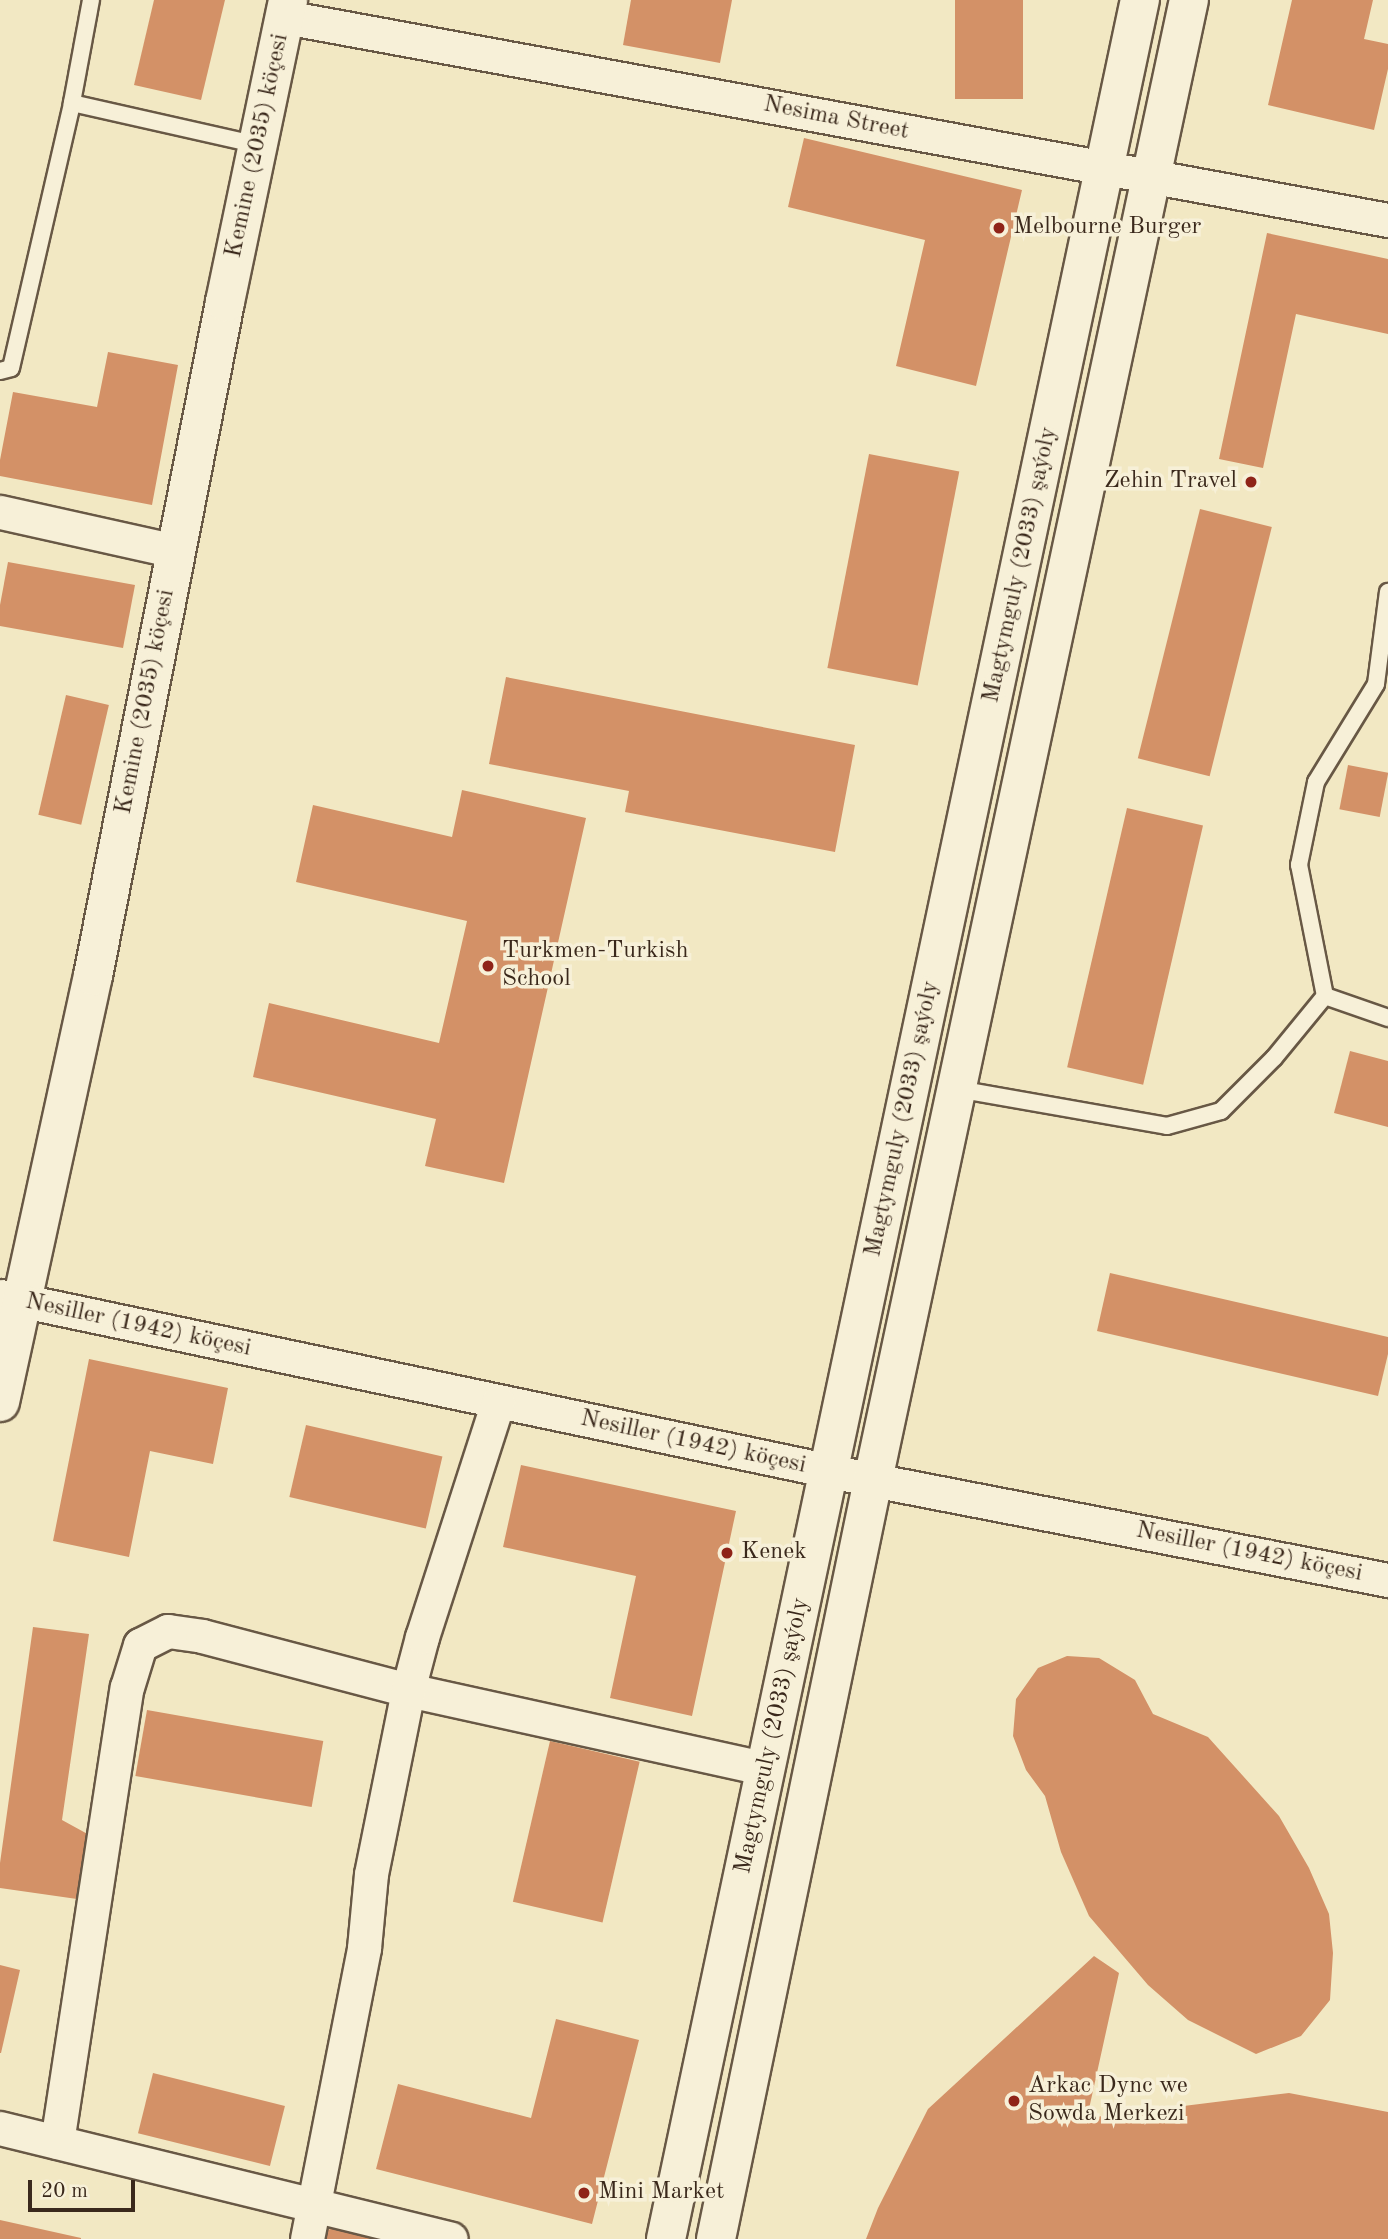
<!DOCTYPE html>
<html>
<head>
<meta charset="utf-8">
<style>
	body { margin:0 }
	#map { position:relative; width:1388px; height:2239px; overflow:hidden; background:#f2e8c3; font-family:"Old Standard TT",serif }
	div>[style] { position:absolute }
	.building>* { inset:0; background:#d39167; transform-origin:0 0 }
	.roads { filter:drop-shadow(2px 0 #685845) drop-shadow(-2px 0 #685845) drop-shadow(0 2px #685845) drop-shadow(0 -2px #685845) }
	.lane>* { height:16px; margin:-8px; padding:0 8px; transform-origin:8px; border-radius:8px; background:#f7f0d8 }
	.street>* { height:33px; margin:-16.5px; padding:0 16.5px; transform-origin:16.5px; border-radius:16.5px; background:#f7f0d8 }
	.secondary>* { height:38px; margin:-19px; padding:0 19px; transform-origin:19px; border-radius:19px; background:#f7f0d8 }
	.dots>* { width:19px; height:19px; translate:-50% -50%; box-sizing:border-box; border:4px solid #f7f0d8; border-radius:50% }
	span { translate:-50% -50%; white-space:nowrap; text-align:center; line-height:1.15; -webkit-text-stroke:7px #f7f0d8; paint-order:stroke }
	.street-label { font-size:24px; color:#3a281b }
	.poi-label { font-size:24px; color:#3a281b }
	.left { translate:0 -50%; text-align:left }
	.right { translate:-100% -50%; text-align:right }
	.scale { position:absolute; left:28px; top:2180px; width:107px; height:32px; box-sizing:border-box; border:4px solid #3a281b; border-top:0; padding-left:9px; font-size:21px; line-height:24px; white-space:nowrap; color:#3a281b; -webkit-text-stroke:5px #f7f0d8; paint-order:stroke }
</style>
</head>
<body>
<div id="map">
	<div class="building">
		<div style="clip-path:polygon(154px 0,225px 0,201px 100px,134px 85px)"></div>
		<div style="clip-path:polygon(631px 0,732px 0,720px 63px,623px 45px)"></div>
		<div style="left:955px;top:0;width:68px;height:99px"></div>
		<div style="clip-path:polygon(1292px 0,1373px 0,1364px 39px,1388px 44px,1388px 69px,1374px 130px,1268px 105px)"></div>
		<div style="clip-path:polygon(804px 138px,1022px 190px,976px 386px,896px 366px,925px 240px,788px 207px)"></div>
		<div style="clip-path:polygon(1267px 233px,1388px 259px,1388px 334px,1296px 314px,1263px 468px,1219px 459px)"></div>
		<div style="clip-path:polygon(108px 352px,178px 365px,152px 505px,0 476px,0 460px,13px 392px,97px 407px)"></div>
		<div style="left:869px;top:454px;width:92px;height:218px;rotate:11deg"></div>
		<div style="left:1200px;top:509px;width:74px;height:257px;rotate:14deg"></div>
		<div style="clip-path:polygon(8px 562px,135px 585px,123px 648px,0 626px,0 605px)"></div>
		<div style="clip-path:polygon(506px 677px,855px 745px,835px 852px,625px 812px,629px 791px,489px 764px)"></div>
		<div style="left:66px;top:695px;width:44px;height:123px;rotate:13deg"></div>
		<div style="left:1348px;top:765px;width:41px;height:45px;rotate:11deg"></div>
		<div style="clip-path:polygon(462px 790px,586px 818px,504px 1183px,425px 1166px,436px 1119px,253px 1077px,269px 1003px,439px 1043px,467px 921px,296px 882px,313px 805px,452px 837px)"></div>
		<div style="left:1127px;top:808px;width:78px;height:266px;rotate:13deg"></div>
		<div style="clip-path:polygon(1350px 1051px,1388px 1061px,1388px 1127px,1334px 1113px)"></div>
		<div style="clip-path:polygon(1110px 1273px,1388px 1337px,1388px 1354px,1378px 1396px,1097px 1331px)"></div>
		<div style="clip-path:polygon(89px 1359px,228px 1388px,213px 1464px,150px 1451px,129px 1557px,53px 1541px)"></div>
		<div style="left:306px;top:1425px;width:140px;height:74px;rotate:13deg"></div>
		<div style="clip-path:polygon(521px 1465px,736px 1511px,692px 1716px,610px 1698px,636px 1576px,503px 1547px)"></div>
		<div style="clip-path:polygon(33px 1627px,89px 1634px,62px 1820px,93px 1837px,84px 1900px,0 1888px,0 1863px)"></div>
		<div style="clip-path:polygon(1067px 1656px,1099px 1658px,1135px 1680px,1153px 1714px,1208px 1737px,1279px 1816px,1309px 1868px,1329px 1914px,1333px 1953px,1330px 2000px,1301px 2036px,1256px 2054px,1188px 2020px,1148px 1985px,1089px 1916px,1061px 1852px,1045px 1796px,1026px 1770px,1013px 1736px,1016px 1699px,1038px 1668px)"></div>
		<div style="left:147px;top:1710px;width:179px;height:67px;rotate:10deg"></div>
		<div style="left:550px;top:1741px;width:92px;height:165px;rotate:13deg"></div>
		<div style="clip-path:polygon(1094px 1956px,1119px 1973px,1087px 2118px,1289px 2093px,1388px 2112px,1388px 2239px,866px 2239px,878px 2208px,928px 2109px)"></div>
		<div style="clip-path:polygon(0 1965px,20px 1970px,1px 2053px,0 2053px)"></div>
		<div style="clip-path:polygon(556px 2019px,639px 2040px,592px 2224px,376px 2169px,398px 2084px,531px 2118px)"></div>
		<div style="left:153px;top:2073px;width:136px;height:62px;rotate:14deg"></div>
		<div style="clip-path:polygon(0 2220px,81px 2238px,81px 2239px,0 2239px)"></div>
		<div style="clip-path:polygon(354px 2224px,409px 2239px,321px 2239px,322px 2231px)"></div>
	</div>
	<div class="roads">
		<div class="lane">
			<div style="left:91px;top:0;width:105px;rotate:100.5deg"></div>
			<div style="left:72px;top:103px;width:191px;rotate:12.7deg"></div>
			<div style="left:0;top:371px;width:11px;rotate:-15deg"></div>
			<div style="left:11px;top:368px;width:272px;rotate:-77deg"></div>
			<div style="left:1325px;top:996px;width:67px;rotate:19.2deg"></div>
			<div style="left:957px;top:1089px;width:213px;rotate:10deg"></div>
			<div style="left:1167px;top:1126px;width:56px;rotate:-15.5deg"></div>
			<div style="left:1221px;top:1111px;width:75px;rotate:-45deg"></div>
			<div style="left:1274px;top:1058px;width:80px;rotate:-50.6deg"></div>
			<div style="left:1325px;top:996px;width:134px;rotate:-101.2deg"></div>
			<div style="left:1299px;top:865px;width:85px;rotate:-78.4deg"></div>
			<div style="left:1316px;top:782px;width:115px;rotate:-58.5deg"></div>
			<div style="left:1376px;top:684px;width:93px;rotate:-82.6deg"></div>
		</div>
		<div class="street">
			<div style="left:285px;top:17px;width:1122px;rotate:10.43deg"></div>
			<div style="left:0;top:512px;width:180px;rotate:12.5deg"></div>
			<div style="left:0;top:1296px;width:892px;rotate:11.9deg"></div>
			<div style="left:873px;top:1480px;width:525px;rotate:10.99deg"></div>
			<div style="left:0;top:2128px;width:464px;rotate:13.8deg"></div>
			<div style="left:57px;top:2142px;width:460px;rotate:-81.3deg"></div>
			<div style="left:127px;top:1687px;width:44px;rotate:-72.8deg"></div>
			<div style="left:140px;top:1645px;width:31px;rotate:-27deg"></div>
			<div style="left:168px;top:1631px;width:34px;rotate:8deg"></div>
			<div style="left:202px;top:1636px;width:213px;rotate:14.7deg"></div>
			<div style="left:408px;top:1690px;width:367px;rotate:12.4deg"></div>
			<div style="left:307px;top:2239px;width:297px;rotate:-78.9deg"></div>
			<div style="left:364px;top:1948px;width:74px;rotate:-84.6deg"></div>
			<div style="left:371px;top:1874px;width:188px;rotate:-78.6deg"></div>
			<div style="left:408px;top:1690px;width:55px;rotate:-75.2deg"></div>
			<div style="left:422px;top:1637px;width:247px;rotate:-72.1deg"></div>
		</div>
		<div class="secondary">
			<div style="left:0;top:1402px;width:436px;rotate:-77.7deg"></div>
			<div style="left:93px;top:976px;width:687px;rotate:-78.92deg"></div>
			<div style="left:225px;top:302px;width:309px;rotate:-78.2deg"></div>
			<div style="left:666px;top:2239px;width:2289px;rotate:-78.05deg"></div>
			<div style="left:716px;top:2239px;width:775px;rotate:-78.31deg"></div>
			<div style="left:873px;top:1480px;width:1513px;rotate:-77.95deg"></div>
		</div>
	</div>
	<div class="dots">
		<div style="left:999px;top:228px;background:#8f2418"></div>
		<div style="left:1251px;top:482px;background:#8f2418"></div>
		<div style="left:488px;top:966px;background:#8f2418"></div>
		<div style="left:727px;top:1553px;background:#8f2418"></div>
		<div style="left:1014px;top:2101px;background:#8f2418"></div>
		<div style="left:584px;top:2193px;background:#8f2418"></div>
	</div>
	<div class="street-label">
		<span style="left:836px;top:119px;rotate:11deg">Nesima Street</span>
		<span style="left:258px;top:146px;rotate:-78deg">Kemine (2035) köçesi</span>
		<span style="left:1021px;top:565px;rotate:-78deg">Magtymguly (2033) şaýoly</span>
		<span style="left:146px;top:702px;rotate:-79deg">Kemine (2035) köçesi</span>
		<span style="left:903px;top:1119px;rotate:-78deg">Magtymguly (2033) şaýoly</span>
		<span style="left:138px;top:1326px;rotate:12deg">Nesiller (1942) köçesi</span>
		<span style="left:693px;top:1443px;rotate:12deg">Nesiller (1942) köçesi</span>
		<span style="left:1249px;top:1553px;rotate:11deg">Nesiller (1942) köçesi</span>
		<span style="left:773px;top:1736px;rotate:-78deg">Magtymguly (2033) şaýoly</span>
	</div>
	<div class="poi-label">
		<span class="left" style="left:1013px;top:228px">Melbourne Burger</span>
		<span class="right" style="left:1237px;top:482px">Zehin Travel</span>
		<span class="left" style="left:502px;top:966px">Turkmen-Turkish<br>School</span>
		<span class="left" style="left:741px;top:1553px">Kenek</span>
		<span class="left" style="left:1028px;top:2101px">Arkac Dync we<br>Sowda Merkezi</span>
		<span class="left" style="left:598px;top:2193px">Mini Market</span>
	</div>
	<div class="scale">20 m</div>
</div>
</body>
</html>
